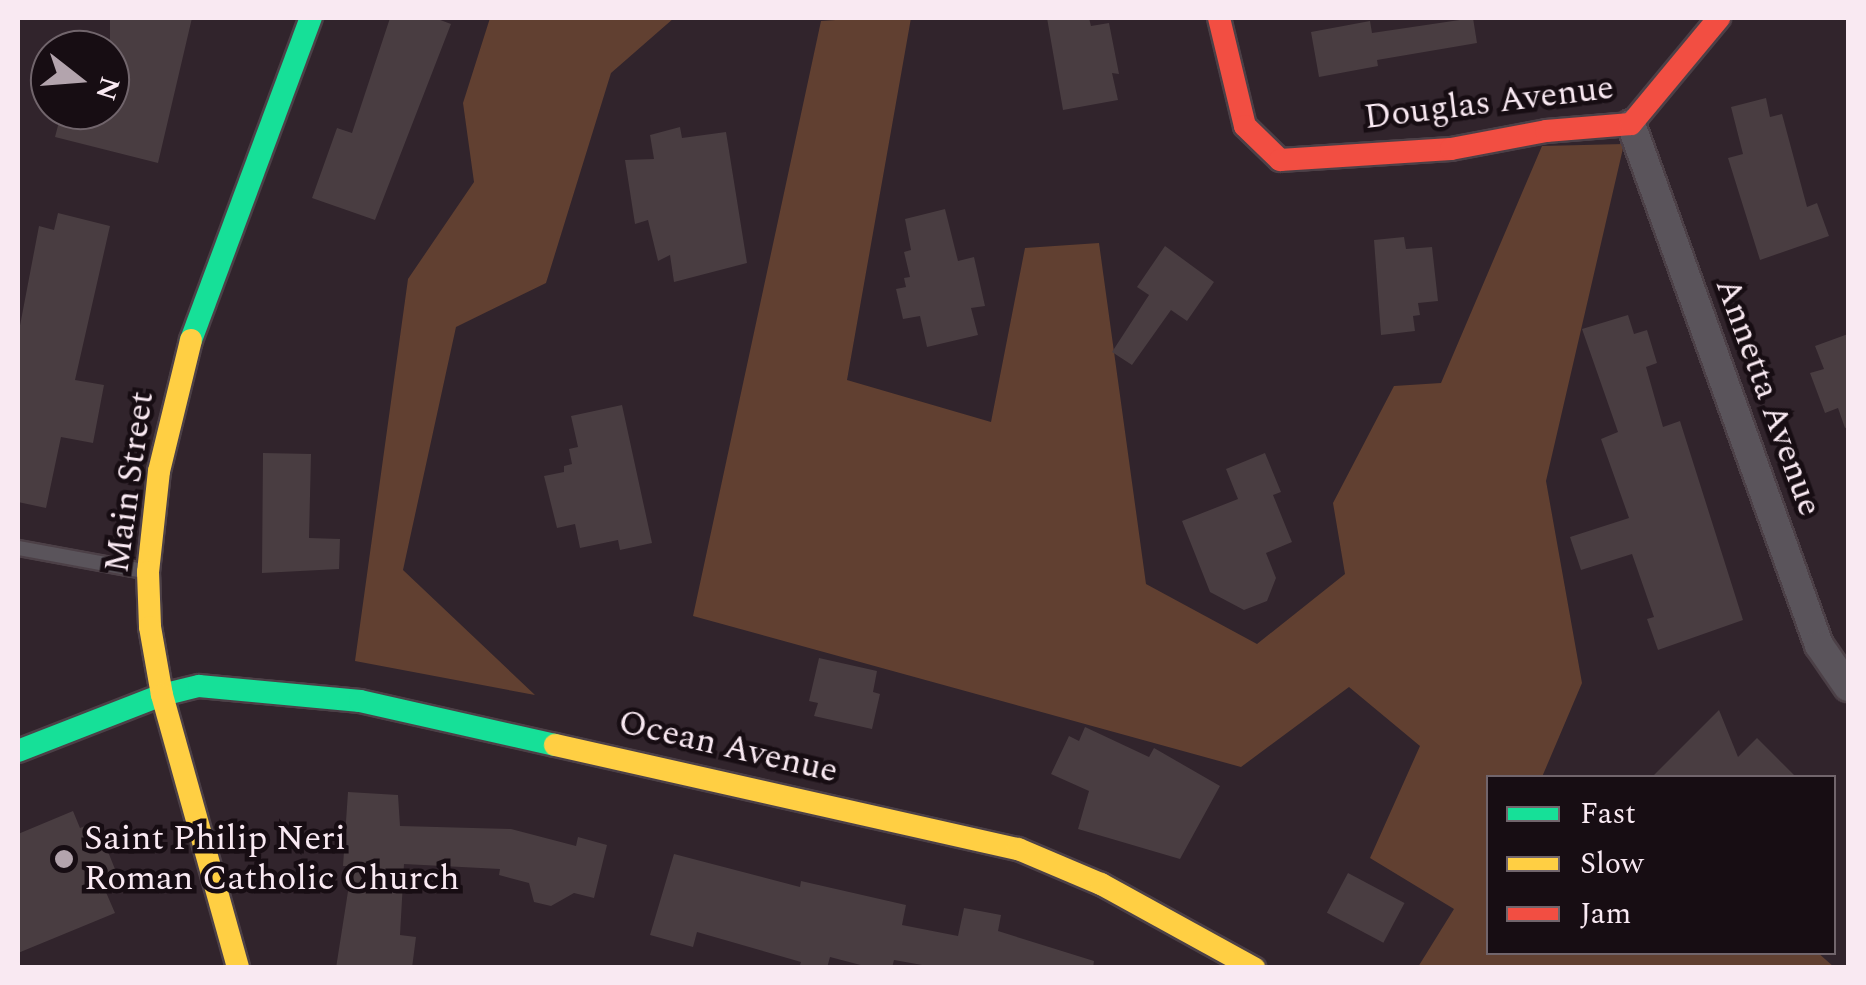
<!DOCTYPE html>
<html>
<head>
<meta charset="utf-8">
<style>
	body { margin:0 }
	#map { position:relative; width:1866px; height:985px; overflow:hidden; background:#31242c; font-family:Spectral,serif }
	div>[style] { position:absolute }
	.green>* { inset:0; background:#614031 }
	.building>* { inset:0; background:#493d41; transform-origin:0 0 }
	.roads { filter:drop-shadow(2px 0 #4c4047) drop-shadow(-2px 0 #4c4047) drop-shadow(0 2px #4c4047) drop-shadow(0 -2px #4c4047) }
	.lane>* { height:14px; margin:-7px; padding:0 7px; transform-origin:7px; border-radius:7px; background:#5a545b }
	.street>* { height:28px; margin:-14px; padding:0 14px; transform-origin:14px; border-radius:14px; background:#5a545b }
	.fast>* { height:22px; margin:-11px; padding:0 11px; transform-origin:11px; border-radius:11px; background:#16e098 }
	.slow>* { height:22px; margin:-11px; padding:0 11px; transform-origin:11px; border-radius:11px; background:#ffcf43 }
	.jam>* { height:22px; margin:-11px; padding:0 11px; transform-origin:11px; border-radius:11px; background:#f24e42 }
	.dots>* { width:28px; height:28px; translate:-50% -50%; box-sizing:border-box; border:5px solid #170d13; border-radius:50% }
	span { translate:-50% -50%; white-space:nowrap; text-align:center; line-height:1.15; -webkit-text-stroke:9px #170d13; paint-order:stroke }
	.street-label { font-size:35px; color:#f9e9f2 }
	.poi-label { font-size:35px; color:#f9e9f2 }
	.left { translate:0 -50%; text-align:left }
	.frame { position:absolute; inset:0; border:20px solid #f9e9f2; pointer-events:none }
	.legend { position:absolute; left:1486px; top:775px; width:350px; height:180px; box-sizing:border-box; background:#170d13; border:2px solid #71656c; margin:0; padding:12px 18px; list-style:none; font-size:30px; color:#f9e9f2 }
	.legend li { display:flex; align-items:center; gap:20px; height:50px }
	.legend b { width:50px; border:2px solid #71656c }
	.north { position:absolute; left:30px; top:30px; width:100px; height:100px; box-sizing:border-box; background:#170d13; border:2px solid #71656c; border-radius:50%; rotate:107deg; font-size:28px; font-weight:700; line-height:40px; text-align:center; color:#f9e9f2 }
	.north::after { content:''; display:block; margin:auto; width:35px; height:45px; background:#b3a4ad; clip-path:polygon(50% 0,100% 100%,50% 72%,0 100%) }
</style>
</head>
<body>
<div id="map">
	<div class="green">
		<div style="clip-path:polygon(490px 18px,674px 18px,611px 73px,546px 283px,456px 327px,403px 570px,535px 695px,355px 661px,408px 279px,474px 182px,463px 103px)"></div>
		<div style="clip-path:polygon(865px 18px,911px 18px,847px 380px,991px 422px,1025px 248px,1099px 243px,1146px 584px,1257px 644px,1345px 574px,1333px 503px,1394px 386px,1441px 383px,1542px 146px,1624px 144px,1546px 481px,1582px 683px,1542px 777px,1488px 778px,1488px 952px,1817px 952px,1834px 967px,1418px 967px,1454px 909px,1370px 858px,1420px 746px,1349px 687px,1241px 767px,693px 616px,821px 21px)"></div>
	</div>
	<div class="building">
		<div style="clip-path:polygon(110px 18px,192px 18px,158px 163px,55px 137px,62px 110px,110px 110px)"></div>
		<div style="clip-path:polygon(390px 18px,435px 18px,451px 24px,375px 220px,312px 198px,337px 128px,352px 133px)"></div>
		<div style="clip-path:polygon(1047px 18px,1089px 18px,1091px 26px,1109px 23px,1119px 74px,1112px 73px,1118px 100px,1063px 110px)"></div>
		<div style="clip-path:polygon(1473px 18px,1477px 43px,1377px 60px,1378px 66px,1319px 77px,1311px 32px,1370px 21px,1372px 33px)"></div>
		<div style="clip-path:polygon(1766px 98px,1770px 117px,1782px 114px,1807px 207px,1817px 203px,1829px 236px,1760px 260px,1728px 158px,1743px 154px,1731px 107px)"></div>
		<div style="clip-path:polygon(680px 127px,682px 138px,726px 132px,747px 263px,674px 282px,670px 255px,658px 261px,648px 220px,635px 224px,625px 160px,654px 159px,650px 135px)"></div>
		<div style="clip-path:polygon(945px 209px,958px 261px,974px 257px,985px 306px,971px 308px,978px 335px,927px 347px,920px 316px,903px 319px,896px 289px,906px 287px,904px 278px,910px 277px,904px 252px,911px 250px,905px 219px)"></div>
		<div style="clip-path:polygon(58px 213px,110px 226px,75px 380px,104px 385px,93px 443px,61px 437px,46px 508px,18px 502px,18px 336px,39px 226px,54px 230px)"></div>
		<div style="clip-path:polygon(1404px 237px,1406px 249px,1432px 247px,1438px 301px,1418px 303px,1420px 315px,1413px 316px,1415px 331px,1381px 335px,1374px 240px)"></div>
		<div style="clip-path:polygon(1165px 246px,1214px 282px,1187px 321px,1171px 310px,1132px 365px,1112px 352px,1149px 295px,1137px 287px)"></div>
		<div style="clip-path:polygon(1628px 315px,1634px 334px,1647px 330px,1657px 363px,1646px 367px,1663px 427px,1680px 421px,1743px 620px,1658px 650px,1647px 619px,1654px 617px,1632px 554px,1581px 570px,1570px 537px,1629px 518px,1601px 439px,1618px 432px,1582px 329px)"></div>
		<div style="clip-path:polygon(1848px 334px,1848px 427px,1845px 428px,1838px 408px,1825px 413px,1810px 373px,1824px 369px,1815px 346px)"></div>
		<div style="clip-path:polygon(622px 405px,652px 543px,620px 550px,618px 540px,580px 548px,575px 524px,557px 528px,544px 476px,564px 472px,564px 466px,572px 464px,569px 449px,578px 447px,571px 416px)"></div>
		<div style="clip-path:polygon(263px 453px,311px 454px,309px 538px,340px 539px,339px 569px,262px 573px)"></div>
		<div style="clip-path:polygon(1265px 453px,1281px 492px,1273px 495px,1292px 542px,1266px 553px,1276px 578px,1267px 601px,1244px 610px,1210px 592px,1182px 521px,1238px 499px,1226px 469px)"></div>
		<div style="clip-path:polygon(819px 658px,877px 671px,873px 692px,880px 694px,872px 729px,814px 716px,818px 703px,809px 701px)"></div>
		<div style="clip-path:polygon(1719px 710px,1738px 757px,1757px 738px,1797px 778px,1651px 778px)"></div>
		<div style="clip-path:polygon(1085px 727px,1149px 757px,1154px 748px,1220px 786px,1180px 859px,1078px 829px,1089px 791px,1051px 774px,1069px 736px,1079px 741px)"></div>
		<div style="clip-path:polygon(348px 792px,398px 795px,400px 826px,511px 829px,576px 846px,578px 837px,607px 845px,594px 898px,574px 893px,551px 906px,534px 902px,529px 883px,499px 875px,500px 869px,404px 864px,400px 935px,416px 937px,412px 968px,336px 968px,349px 885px,348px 866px,343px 866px)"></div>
		<div style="clip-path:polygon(73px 811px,80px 828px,96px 822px,121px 884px,105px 890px,115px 913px,18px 953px,18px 834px)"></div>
		<div style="clip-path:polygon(674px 854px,800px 887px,801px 881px,906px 905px,902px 925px,958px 936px,964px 908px,1001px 915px,998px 931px,1094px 961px,1093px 968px,939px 968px,894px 960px,892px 968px,872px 968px,830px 957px,827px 968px,799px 968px,801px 962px,697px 932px,693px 947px,650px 935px)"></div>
		<div style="left:1348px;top:873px;width:64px;height:45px;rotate:28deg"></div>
	</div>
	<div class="roads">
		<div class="lane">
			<div style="left:18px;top:548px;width:127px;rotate:10.4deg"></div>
		</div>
		<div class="street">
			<div style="left:1631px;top:124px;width:554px;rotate:70.16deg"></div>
			<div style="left:1819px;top:645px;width:51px;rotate:55.4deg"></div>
		</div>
		<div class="fast">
			<div style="left:191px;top:340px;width:344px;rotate:-69.6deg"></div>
			<div style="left:18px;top:751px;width:155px;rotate:-21.3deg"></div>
			<div style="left:162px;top:695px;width:38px;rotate:-14deg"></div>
			<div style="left:199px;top:686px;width:162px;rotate:5.3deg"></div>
			<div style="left:360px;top:701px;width:200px;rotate:12.7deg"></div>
		</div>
		<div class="slow">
			<div style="left:191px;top:340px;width:135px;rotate:103.7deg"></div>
			<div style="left:159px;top:471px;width:102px;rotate:96.2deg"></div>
			<div style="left:148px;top:572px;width:55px;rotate:87.9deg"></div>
			<div style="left:150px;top:627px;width:69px;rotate:80deg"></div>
			<div style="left:162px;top:695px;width:283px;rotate:74.4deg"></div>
			<div style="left:555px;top:745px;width:475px;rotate:12.7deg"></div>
			<div style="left:1018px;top:849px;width:90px;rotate:22.9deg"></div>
			<div style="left:1101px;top:884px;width:175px;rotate:28.8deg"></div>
		</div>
		<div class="jam">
			<div style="left:1219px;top:18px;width:111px;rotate:76.5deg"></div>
			<div style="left:1245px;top:126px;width:49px;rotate:44.2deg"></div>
			<div style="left:1280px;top:160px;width:171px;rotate:-3.7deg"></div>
			<div style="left:1451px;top:149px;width:97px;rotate:-10.7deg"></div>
			<div style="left:1546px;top:131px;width:85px;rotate:-4.7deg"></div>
			<div style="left:1631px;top:124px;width:138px;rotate:-50.3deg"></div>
		</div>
	</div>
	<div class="dots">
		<div style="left:64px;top:859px;background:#b3a4ad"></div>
	</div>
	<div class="street-label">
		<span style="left:1489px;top:103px;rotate:-7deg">Douglas Avenue</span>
		<span style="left:1768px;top:397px;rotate:70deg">Annetta Avenue</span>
		<span style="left:130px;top:482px;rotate:-82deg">Main Street</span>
		<span style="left:728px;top:747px;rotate:13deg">Ocean Avenue</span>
	</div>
	<div class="poi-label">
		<span class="left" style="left:84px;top:859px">Saint Philip Neri<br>Roman Catholic Church</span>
	</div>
	<div class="frame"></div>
	<ul class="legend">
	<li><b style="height:12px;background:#16e098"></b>Fast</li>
	<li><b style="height:12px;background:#ffcf43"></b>Slow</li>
	<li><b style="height:12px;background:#f24e42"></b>Jam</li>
	</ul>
	<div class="north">N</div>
</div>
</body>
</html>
